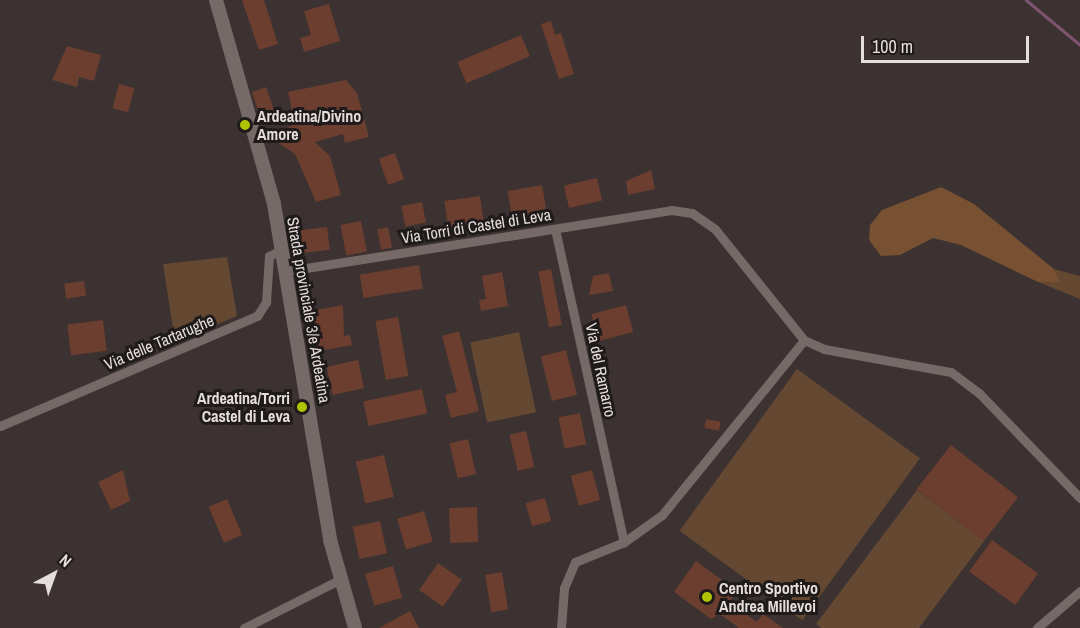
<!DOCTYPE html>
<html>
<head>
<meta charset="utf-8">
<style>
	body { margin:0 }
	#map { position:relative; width:1080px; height:628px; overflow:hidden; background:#3c3232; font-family:"Archivo Narrow",sans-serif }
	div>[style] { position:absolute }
	.green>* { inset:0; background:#644832; transform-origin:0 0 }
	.forest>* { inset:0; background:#775132 }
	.stream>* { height:3px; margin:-1.5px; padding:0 1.5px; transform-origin:1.5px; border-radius:1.5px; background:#7e546f }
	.building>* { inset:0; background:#6b3e2f; transform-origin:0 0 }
	.street>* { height:9px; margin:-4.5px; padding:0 4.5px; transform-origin:4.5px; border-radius:4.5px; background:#766a69 }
	.secondary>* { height:14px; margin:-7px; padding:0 7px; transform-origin:7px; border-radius:7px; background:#766a69 }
	.dots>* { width:16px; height:16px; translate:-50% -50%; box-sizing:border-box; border:3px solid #201b1b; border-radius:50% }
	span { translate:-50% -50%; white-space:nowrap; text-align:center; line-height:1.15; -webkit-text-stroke:6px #201b1b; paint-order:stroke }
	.poi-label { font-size:16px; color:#e4dddc; font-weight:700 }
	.left { translate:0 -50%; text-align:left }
	.right { translate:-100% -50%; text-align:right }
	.street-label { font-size:16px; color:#e4dddc }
	.north { position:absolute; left:24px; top:544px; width:60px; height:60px; -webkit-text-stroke:4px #201b1b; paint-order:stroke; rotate:41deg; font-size:16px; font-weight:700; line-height:24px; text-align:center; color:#e4dddc }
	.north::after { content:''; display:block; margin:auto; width:21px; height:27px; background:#e4dddc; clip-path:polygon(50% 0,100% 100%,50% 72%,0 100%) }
	.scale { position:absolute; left:861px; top:36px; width:168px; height:27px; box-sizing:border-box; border:3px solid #e4dddc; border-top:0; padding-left:8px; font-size:18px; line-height:21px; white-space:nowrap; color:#e4dddc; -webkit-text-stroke:4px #201b1b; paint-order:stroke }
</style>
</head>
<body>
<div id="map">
	<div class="green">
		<div style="clip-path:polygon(227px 257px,237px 316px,175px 342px,163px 264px)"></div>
		<div style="clip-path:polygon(1054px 269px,1080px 276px,1080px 299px,1038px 282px,1059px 282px)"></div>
		<div style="left:519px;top:332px;width:82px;height:50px;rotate:78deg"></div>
		<div style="left:797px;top:369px;width:152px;height:200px;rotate:36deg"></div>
		<div style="clip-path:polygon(917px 490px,984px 541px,919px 628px,821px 628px,816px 624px)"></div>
	</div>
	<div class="forest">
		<div style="clip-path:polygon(941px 187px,974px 204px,1054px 269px,1060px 282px,1038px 282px,961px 245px,933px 238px,900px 255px,881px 256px,869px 240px,870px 225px,882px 210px)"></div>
	</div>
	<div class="stream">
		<div style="left:1026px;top:0;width:70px;rotate:39.8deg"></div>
	</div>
	<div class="building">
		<div style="clip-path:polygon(242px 0,264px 0,278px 44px,259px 50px)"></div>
		<div style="clip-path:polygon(329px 4px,340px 41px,304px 52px,300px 38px,311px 35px,304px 11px)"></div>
		<div style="clip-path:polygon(551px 21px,555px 35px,561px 33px,574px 74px,559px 79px,541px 24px)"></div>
		<div style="left:521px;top:35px;width:23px;height:69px;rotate:67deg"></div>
		<div style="clip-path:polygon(67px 46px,101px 55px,94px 81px,79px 77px,77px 87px,52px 80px)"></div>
		<div style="clip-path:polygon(346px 80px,357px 93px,369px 137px,345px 143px,343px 134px,315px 142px,330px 156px,341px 195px,316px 202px,295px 154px,278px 143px,281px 131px,295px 124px,288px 92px)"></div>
		<div style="left:119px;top:84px;width:16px;height:25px;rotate:15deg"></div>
		<div style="left:266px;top:87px;width:34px;height:15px;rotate:71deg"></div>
		<div style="left:395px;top:153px;width:28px;height:17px;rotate:71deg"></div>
		<div style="clip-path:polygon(651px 170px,655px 189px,628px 195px,626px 181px)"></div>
		<div style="left:597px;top:178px;width:23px;height:34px;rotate:77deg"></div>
		<div style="left:542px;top:185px;width:27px;height:35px;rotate:80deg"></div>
		<div style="left:480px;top:196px;width:27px;height:36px;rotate:82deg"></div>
		<div style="left:422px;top:202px;width:21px;height:21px;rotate:79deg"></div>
		<div style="left:361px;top:221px;width:31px;height:21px;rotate:79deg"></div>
		<div style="left:327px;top:227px;width:23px;height:29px;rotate:83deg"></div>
		<div style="left:388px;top:227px;width:21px;height:11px;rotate:79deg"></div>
		<div style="left:419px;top:265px;width:24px;height:60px;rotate:81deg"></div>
		<div style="left:551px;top:269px;width:57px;height:13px;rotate:79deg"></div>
		<div style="clip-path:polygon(502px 272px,508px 306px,481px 311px,479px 300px,486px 299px,482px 276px)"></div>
		<div style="clip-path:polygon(609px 273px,613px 291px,589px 295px,593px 276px)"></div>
		<div style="left:84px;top:281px;width:15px;height:20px;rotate:82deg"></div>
		<div style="clip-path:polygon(343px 305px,344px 336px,350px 335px,352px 345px,320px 351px,311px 311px)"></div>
		<div style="left:626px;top:305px;width:28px;height:36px;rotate:75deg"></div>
		<div style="left:398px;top:317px;width:60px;height:23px;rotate:80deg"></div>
		<div style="left:103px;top:320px;width:31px;height:36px;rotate:83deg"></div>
		<div style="clip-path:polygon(459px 331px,479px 411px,451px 418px,445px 395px,457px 392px,442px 336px)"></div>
		<div style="left:566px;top:350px;width:46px;height:26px;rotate:76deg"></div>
		<div style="left:358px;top:360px;width:29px;height:32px;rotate:78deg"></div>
		<div style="left:422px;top:389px;width:25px;height:60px;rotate:78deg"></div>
		<div style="left:580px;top:413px;width:32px;height:22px;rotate:79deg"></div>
		<div style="left:706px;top:419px;width:15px;height:9px;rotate:11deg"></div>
		<div style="left:526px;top:431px;width:37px;height:17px;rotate:77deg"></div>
		<div style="left:468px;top:439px;width:36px;height:19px;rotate:77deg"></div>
		<div style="left:951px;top:445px;width:85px;height:56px;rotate:38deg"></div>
		<div style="left:384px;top:455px;width:43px;height:29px;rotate:77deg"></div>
		<div style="clip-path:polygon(123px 470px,130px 501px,111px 510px,98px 482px)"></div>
		<div style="left:592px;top:470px;width:31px;height:22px;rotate:75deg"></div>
		<div style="left:545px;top:498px;width:24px;height:20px;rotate:75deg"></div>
		<div style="left:227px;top:499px;width:39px;height:20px;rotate:67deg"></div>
		<div style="left:477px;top:507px;width:35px;height:28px;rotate:88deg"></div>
		<div style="left:424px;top:511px;width:32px;height:28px;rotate:74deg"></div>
		<div style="left:380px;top:521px;width:33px;height:28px;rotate:78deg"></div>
		<div style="left:992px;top:540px;width:57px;height:39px;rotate:36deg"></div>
		<div style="clip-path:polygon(696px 561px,737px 591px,729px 602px,757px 622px,763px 614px,783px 628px,739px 628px,720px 614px,711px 619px,674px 592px)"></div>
		<div style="left:438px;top:563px;width:29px;height:33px;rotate:35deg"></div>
		<div style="left:393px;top:566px;width:33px;height:29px;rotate:74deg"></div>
		<div style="left:502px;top:572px;width:38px;height:17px;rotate:81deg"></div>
		<div style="clip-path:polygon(410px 611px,419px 628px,379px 628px)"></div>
	</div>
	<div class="street">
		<div style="left:555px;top:229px;width:321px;rotate:77.6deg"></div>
		<div style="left:287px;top:271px;width:389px;rotate:-9deg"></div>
		<div style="left:671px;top:210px;width:21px;rotate:8deg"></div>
		<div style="left:692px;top:213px;width:28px;rotate:35deg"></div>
		<div style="left:715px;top:229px;width:142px;rotate:51.3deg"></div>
		<div style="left:804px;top:340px;width:22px;rotate:24deg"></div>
		<div style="left:824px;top:349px;width:129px;rotate:10.3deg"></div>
		<div style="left:951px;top:372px;width:35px;rotate:37deg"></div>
		<div style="left:979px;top:393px;width:146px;rotate:46.1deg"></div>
		<div style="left:0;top:426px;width:280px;rotate:-23.2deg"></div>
		<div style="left:257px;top:316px;width:17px;rotate:-57deg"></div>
		<div style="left:266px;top:302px;width:46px;rotate:-86.3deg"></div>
		<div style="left:269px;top:256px;width:16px;rotate:-27deg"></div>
		<div style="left:244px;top:628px;width:109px;rotate:-26.8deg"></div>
		<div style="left:561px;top:628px;width:40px;rotate:-85.7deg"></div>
		<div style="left:564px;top:588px;width:28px;rotate:-67deg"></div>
		<div style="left:575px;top:562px;width:53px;rotate:-22.2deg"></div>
		<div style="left:624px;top:542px;width:47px;rotate:-35.4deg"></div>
		<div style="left:662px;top:515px;width:225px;rotate:-50.9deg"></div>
		<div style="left:1037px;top:628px;width:57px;rotate:-40.7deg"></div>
	</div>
	<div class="secondary">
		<div style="left:216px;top:0;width:212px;rotate:74.1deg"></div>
		<div style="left:274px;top:204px;width:341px;rotate:80.5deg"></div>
		<div style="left:330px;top:540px;width:91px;rotate:74.1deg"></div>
	</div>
	<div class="dots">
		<div style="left:245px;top:125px;background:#b0c502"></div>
		<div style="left:302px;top:407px;background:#b0c502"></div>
		<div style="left:707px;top:597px;background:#b0c502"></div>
	</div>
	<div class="poi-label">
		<span class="left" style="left:257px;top:125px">Ardeatina/Divino<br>Amore</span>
		<span class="right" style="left:290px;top:407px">Ardeatina/Torri<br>Castel di Leva</span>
		<span class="left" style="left:719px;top:597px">Centro Sportivo<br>Andrea Millevoi</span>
	</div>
	<div class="street-label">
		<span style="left:476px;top:226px;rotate:-9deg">Via Torri di Castel di Leva</span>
		<span style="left:309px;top:310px;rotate:80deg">Strada provinciale 3/e Ardeatina</span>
		<span style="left:159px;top:342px;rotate:-23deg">Via delle Tartarughe</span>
		<span style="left:601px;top:370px;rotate:78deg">Via del Ramarro</span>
	</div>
	<div class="north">N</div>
	<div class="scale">100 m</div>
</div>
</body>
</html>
